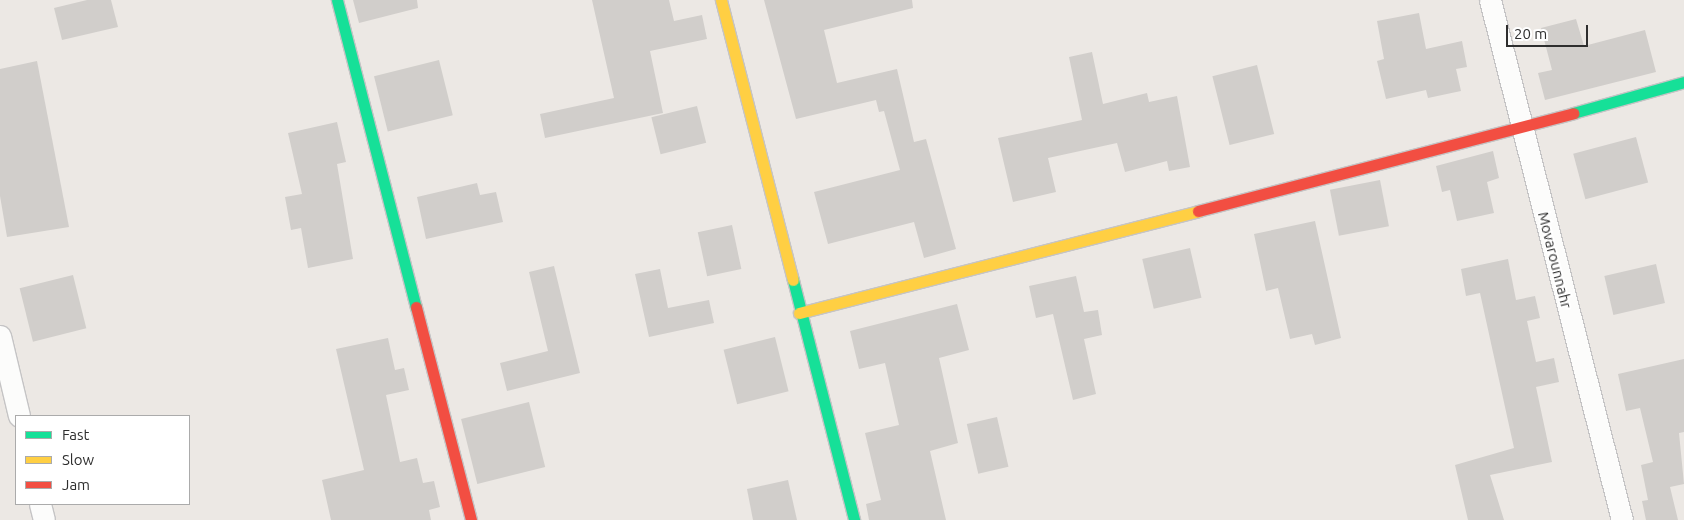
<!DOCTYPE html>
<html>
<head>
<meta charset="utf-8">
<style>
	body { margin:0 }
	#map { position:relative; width:1684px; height:520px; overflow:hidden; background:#ece8e4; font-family:Ubuntu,sans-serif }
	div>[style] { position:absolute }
	.building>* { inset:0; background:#d1cecb; transform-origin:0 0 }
	.roads { filter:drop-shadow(1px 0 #c5c4c5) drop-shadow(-1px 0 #c5c4c5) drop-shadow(0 1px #c5c4c5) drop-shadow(0 -1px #c5c4c5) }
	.street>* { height:21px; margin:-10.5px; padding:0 10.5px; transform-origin:10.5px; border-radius:10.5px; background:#fcfcfb }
	.fast>* { height:11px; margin:-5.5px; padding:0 5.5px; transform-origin:5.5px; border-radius:5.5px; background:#16e098 }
	.slow>* { height:11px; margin:-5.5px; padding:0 5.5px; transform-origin:5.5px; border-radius:5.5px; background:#ffcf43 }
	.jam>* { height:11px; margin:-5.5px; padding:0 5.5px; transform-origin:5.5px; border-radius:5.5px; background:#f24e42 }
	span { translate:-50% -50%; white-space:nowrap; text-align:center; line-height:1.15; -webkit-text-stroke:4px #fff; paint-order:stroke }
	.street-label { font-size:15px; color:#2e2e2e }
	.legend { position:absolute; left:15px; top:415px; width:175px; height:90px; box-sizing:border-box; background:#fff; border:1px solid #ababab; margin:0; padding:6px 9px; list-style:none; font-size:15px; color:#2e2e2e }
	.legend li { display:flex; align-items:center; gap:10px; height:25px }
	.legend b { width:25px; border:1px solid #ababab }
	.scale { position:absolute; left:1506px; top:25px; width:82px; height:22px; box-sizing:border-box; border:2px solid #2e2e2e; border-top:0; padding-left:6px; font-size:15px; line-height:18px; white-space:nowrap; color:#2e2e2e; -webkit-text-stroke:4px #fff; paint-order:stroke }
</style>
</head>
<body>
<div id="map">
	<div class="building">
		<div style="clip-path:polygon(87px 0,111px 0,118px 27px,62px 40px,54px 8px)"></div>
		<div style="clip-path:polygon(353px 0,417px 0,418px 8px,359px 23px)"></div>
		<div style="clip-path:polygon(592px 0,669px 0,674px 21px,702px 15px,707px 39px,650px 51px,663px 113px,545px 138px,540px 114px,614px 98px)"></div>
		<div style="clip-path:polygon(764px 0,912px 0,913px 8px,824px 30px,837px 83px,897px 69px,914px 142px,926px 139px,956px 249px,924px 258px,914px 222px,828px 244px,814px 192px,900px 170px,884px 111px,879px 112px,876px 100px,796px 119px)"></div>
		<div style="clip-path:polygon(1419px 13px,1426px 49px,1462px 41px,1467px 67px,1456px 69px,1461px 91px,1428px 98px,1426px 90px,1386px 99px,1377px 61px,1384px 59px,1377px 21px)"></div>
		<div style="clip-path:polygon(1576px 19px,1584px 46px,1645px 30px,1656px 72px,1545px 100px,1538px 73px,1552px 70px,1541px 28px)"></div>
		<div style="clip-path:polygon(1092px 52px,1103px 104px,1147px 93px,1149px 102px,1177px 96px,1190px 167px,1169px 171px,1167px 161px,1125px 172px,1117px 143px,1048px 158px,1056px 192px,1013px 202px,998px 138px,1082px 120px,1069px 57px)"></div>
		<div style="left:439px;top:60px;width:57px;height:67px;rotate:76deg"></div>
		<div style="clip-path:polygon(37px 61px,69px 227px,7px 237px,0 196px,0 69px)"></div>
		<div style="left:1257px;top:65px;width:71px;height:46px;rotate:76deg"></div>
		<div style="left:697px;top:106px;width:38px;height:47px;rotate:76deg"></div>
		<div style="clip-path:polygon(337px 122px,346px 162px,337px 164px,353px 259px,308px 268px,301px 228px,291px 230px,285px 197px,302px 194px,288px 133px)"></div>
		<div style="left:1636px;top:137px;width:47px;height:65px;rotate:75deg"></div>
		<div style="clip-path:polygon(1493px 151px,1499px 178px,1487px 182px,1494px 213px,1457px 221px,1450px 190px,1442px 192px,1436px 166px)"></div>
		<div style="left:1380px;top:180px;width:47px;height:51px;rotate:79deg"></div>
		<div style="clip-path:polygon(477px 183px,480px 195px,496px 192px,503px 222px,426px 239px,417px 197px)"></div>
		<div style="clip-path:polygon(1315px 221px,1341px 338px,1315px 345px,1312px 334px,1290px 339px,1278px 288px,1266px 291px,1254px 234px)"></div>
		<div style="left:732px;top:225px;width:45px;height:35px;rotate:78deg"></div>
		<div style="left:1190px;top:248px;width:51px;height:49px;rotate:77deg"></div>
		<div style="clip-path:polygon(1508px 259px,1516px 300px,1535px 296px,1540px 318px,1527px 321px,1536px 362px,1554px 358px,1559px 382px,1536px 387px,1552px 462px,1490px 475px,1504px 520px,1468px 520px,1455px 465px,1514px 448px,1480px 293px,1466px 296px,1461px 269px)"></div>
		<div style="left:1656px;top:264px;width:40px;height:53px;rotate:77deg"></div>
		<div style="clip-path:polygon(554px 266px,580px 373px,507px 391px,500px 363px,548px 351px,529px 272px)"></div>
		<div style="clip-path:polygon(660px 269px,668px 308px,709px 300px,714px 323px,649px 337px,635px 274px)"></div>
		<div style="left:73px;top:275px;width:55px;height:55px;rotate:76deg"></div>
		<div style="clip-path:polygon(1076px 276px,1084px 312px,1098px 310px,1102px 335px,1084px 339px,1096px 394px,1073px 400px,1053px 314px,1036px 318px,1029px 286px)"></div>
		<div style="clip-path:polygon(957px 304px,969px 350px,939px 358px,958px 443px,930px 451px,946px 520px,869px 520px,866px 504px,881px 500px,865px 433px,899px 425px,885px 363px,859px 369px,850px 331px)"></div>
		<div style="left:775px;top:337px;width:56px;height:53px;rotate:76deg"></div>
		<div style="clip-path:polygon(388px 338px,395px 370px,404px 368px,409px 390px,386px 395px,400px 462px,417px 458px,423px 483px,434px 481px,440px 507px,429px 510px,431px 520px,331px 520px,322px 480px,364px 470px,336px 349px)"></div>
		<div style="clip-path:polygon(1684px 359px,1684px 432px,1679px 433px,1684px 484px,1670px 487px,1678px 520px,1646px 520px,1642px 501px,1648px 500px,1641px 465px,1653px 462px,1640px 408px,1626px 411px,1618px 374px)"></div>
		<div style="left:529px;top:402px;width:67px;height:70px;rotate:76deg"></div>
		<div style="left:997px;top:417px;width:51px;height:31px;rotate:77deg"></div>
		<div style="clip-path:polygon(788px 480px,797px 520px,753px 520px,747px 489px)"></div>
	</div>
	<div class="roads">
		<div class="street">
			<div style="left:1490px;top:0;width:536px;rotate:75.76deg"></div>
			<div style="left:0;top:336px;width:82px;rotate:76.6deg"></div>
			<div style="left:40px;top:504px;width:16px;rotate:76deg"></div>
		</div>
		<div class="fast">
			<div style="left:337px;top:0;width:317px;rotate:75.6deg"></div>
			<div style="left:1573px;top:113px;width:115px;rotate:-15.6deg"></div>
			<div style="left:793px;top:280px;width:248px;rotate:75.7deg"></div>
		</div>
		<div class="slow">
			<div style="left:721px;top:0;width:289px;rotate:75.6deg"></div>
			<div style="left:799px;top:313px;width:412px;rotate:-14.3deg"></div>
		</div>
		<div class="jam">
			<div style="left:1198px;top:211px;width:388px;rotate:-14.6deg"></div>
			<div style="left:416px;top:307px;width:220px;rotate:75.5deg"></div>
		</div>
	</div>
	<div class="street-label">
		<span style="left:1555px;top:260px;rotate:76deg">Movarounnahr</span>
	</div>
	<ul class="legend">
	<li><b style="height:6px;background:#16e098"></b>Fast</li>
	<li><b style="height:6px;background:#ffcf43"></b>Slow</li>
	<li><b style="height:6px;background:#f24e42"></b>Jam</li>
	</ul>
	<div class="scale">20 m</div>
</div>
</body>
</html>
